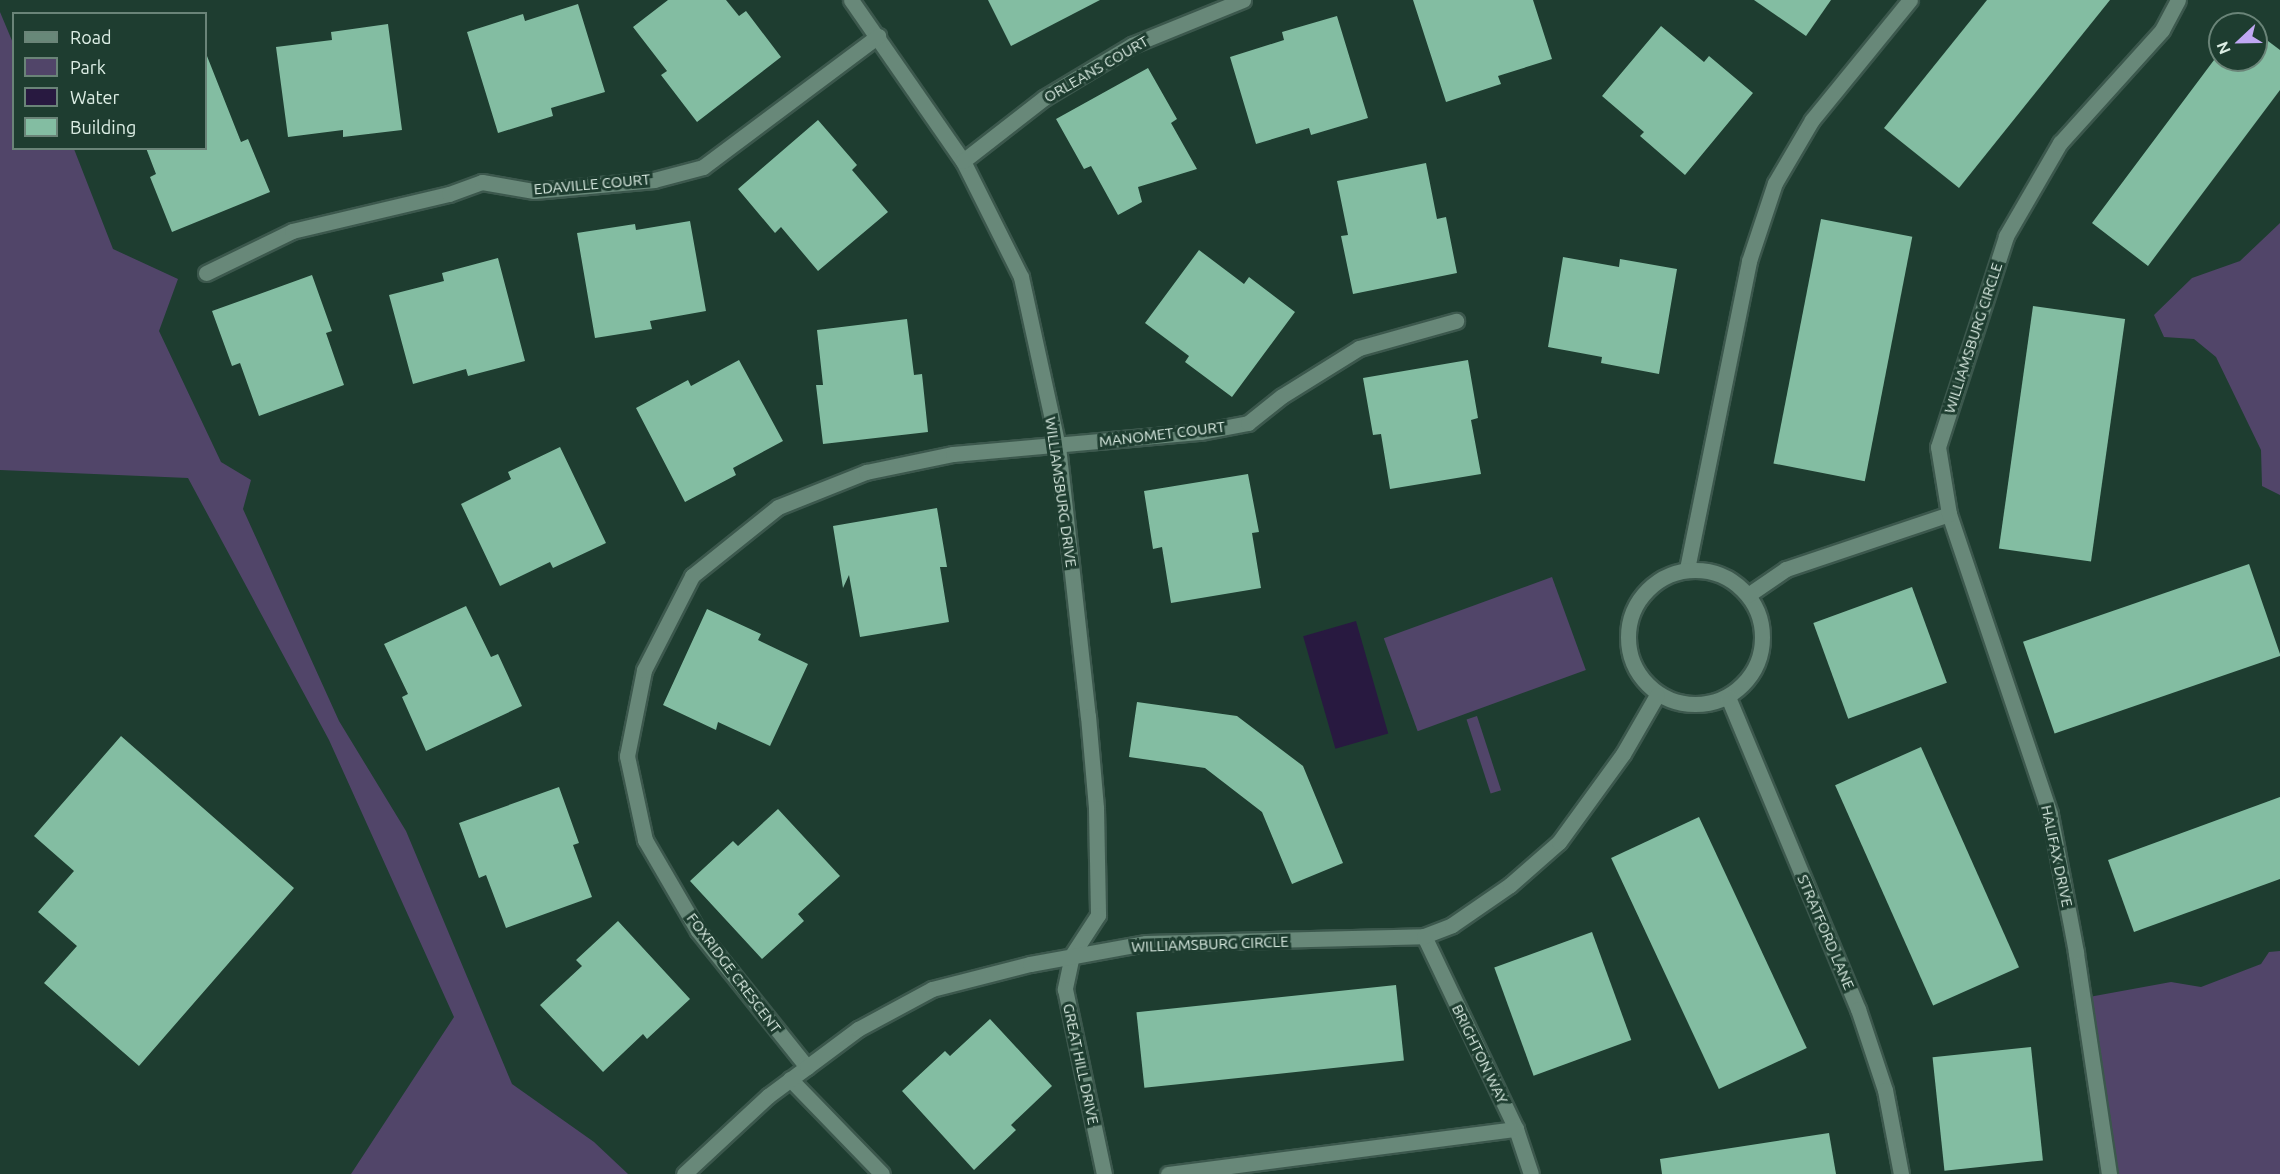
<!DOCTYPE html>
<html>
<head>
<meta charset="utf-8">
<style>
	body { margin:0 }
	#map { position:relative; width:2280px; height:1174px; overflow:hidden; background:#1e3d30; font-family:Ubuntu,sans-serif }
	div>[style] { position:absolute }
	.green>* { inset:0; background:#514569; transform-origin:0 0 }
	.water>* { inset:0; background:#281940; transform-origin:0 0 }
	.building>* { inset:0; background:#83bda2; transform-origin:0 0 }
	.roads { filter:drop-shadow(2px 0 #3c584d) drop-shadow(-2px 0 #3c584d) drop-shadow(0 2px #3c584d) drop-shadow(0 -2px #3c584d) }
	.minor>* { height:15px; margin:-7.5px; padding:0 7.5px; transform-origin:7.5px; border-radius:7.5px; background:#688879 }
	.minor>.ring { margin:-7.5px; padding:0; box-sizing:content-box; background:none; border:15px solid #688879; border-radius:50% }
	span { translate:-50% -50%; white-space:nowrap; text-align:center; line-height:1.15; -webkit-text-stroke:6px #1e3d30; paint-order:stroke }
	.street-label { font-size:15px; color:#ddeee5 }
	.legend { position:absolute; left:12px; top:12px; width:195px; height:138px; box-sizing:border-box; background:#1e3d30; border:2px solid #6a8478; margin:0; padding:8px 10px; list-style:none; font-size:18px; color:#ddeee5 }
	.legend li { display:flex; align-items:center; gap:12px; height:30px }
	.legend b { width:30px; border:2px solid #6a8478 }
	.north { position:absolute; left:2208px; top:12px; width:60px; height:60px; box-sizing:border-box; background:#1e3d30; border:2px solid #6a8478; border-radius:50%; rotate:248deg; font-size:16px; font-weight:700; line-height:24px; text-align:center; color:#ddeee5 }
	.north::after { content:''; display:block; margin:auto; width:21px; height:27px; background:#c0a8f3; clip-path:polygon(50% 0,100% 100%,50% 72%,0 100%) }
</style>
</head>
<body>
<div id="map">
	<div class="green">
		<div style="clip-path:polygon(0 12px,13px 43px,14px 148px,74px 149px,113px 249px,178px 279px,159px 331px,221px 462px,251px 480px,243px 509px,339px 721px,406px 831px,512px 1084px,594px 1142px,628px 1174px,351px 1174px,454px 1017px,329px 740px,188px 478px,0 470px)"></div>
		<div style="clip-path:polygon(2280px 223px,2280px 495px,2262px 486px,2261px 450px,2216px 357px,2194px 339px,2164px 337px,2154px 315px,2192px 278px,2240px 261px)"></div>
		<div style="left:1552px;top:577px;width:99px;height:179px;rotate:70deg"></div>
		<div style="left:1477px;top:716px;width:78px;height:11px;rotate:72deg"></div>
		<div style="clip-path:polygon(2280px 951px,2280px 1174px,2109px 1174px,2089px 997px,2171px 982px,2201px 987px,2261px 964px,2269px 952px)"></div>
	</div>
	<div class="water">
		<div style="left:1356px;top:621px;width:117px;height:55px;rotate:74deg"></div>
	</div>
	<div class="building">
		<div style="clip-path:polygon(668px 0,726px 0,739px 16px,746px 11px,781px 57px,697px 122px,661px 75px,667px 71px,633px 27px)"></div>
		<div style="clip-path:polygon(988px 0,1100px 0,1011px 46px)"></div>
		<div style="clip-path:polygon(1413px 0,1533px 0,1552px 59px,1498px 76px,1501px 84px,1446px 102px)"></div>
		<div style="clip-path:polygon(1754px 0,1831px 0,1806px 36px)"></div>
		<div style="clip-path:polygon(1987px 0,2110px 0,1959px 188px,1884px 128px)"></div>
		<div style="clip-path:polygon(578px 4px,605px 92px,551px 108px,553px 116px,498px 133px,467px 32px,523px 14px,525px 21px)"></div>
		<div style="clip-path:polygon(1337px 16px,1368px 118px,1311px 135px,1309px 128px,1256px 144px,1230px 57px,1284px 40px,1282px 32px)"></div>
		<div style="clip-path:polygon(388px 24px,402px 130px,343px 137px,343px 130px,288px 137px,276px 47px,332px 40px,331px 32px)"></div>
		<div style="clip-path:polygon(1661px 26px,1704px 62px,1709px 56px,1753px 93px,1685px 175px,1640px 136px,1644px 132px,1602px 96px)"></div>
		<div style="clip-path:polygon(2256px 32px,2280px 50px,2280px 90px,2148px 266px,2092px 223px,2220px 52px,2220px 60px,2256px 60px)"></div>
		<div style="clip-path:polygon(207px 56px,241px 142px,248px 139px,270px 192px,172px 232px,150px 177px,156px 174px,146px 148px,206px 148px)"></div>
		<div style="clip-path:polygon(1148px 68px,1177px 119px,1171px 123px,1197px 169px,1138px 187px,1142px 202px,1118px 215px,1091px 166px,1084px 169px,1056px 119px)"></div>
		<div style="clip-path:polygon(818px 120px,857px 165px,852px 170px,888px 212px,818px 271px,781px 227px,775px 233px,738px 189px)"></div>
		<div style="clip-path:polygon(1426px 163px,1437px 219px,1446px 217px,1457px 273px,1353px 294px,1341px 236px,1348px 235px,1337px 181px)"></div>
		<div style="left:1821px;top:219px;width:93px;height:249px;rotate:11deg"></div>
		<div style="clip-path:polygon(690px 221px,706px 311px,650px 321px,652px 329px,595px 338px,577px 233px,635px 224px,636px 230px)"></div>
		<div style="clip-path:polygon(1199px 250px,1244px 284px,1249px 277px,1295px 312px,1232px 397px,1185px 362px,1189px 356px,1145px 323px)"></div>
		<div style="clip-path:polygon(1563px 257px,1619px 267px,1620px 259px,1677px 269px,1659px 374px,1601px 363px,1602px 357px,1548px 347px)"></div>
		<div style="clip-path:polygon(498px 258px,525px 361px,468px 376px,466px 369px,413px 384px,389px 295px,444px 281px,442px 273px)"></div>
		<div style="clip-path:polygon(312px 275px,332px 331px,326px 333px,344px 385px,259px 416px,240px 363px,232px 366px,212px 311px)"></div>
		<div style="left:2033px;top:306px;width:93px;height:245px;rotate:8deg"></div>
		<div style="clip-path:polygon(907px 319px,914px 375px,922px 374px,928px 432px,823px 444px,816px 385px,823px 385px,817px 330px)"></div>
		<div style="clip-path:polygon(739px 360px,783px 441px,733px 468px,736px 475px,685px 502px,636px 408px,688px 380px,691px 386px)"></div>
		<div style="clip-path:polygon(1468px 360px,1478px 418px,1471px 420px,1481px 474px,1390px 489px,1381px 434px,1373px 435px,1363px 378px)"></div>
		<div style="clip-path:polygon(560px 447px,606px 543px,553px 568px,550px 562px,500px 586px,461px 504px,511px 479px,508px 472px)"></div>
		<div style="clip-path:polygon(1248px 474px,1259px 532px,1252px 533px,1261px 588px,1171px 603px,1162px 547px,1153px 549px,1144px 491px)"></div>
		<div style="clip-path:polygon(937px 508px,947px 567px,940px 567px,949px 622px,860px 637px,849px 575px,843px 588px,833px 526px)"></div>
		<div style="left:2249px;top:564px;width:97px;height:239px;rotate:71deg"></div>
		<div style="left:1912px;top:587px;width:102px;height:105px;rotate:70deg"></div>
		<div style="clip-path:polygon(466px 606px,491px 657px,498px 654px,522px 706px,426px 751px,402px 697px,408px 694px,384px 644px)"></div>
		<div style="clip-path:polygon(707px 609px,761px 634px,758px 640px,808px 664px,770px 746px,718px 722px,716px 730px,663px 705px)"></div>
		<div style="clip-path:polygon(1137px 702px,1237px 716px,1303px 766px,1343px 863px,1292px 884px,1262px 812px,1205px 768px,1129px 757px)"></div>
		<div style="clip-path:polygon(121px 736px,294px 888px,139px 1066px,44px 983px,77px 946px,38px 912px,74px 871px,34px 836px)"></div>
		<div style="left:1921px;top:747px;width:241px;height:94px;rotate:66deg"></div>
		<div style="clip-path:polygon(559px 787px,579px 843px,573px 845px,592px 897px,506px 928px,486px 875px,479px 878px,459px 823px)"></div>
		<div style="clip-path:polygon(2280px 797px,2280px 879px,2134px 932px,2108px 860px)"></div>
		<div style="clip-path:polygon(778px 809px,840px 876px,798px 914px,804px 921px,762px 959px,690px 881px,733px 841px,738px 846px)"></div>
		<div style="left:1699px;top:817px;width:255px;height:97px;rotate:65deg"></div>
		<div style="clip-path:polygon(618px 921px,690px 999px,647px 1039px,643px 1034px,603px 1072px,540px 1005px,582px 966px,576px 960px)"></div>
		<div style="left:1592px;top:932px;width:115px;height:104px;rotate:70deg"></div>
		<div style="left:1396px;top:985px;width:76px;height:261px;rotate:84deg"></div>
		<div style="clip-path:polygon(990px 1019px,1052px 1086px,1011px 1125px,1016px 1130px,974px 1170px,902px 1091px,945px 1051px,950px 1056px)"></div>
		<div style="left:2031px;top:1047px;width:114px;height:99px;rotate:84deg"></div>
		<div style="clip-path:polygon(1829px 1133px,1836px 1174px,1662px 1174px,1660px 1159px)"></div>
	</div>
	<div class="roads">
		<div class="minor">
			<div style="left:851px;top:0;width:196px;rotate:55.2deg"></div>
			<div style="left:963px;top:161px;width:130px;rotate:63.4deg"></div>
			<div style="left:1021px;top:277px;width:173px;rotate:77.7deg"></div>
			<div style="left:1058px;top:446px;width:272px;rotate:83.7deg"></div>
			<div style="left:1088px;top:716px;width:92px;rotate:85deg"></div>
			<div style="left:1096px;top:808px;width:107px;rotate:88.9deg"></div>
			<div style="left:1098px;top:915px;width:48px;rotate:123deg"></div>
			<div style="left:1072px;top:955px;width:35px;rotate:102deg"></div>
			<div style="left:1065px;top:989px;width:189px;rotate:78.1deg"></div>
			<div style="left:963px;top:161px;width:103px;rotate:-37.9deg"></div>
			<div style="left:1044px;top:98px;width:103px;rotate:-31.1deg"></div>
			<div style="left:1132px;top:45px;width:120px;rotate:-22.1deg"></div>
			<div style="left:206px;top:273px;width:96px;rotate:-26deg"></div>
			<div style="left:292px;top:231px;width:161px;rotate:-13.3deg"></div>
			<div style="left:449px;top:194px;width:35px;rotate:-20deg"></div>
			<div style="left:482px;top:182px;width:53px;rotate:9.8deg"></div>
			<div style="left:534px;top:191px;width:121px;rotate:-5.2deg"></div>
			<div style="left:654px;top:180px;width:51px;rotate:-14.9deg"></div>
			<div style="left:703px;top:167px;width:219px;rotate:-36.8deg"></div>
			<div style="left:1687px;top:569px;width:314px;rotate:-78.6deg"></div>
			<div style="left:1749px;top:261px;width:82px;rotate:-71.6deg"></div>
			<div style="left:1775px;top:183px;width:73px;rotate:-59.6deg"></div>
			<div style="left:1812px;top:120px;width:155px;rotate:-50.8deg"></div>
			<div class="ring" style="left:1628px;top:570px;width:119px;height:119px"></div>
			<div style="left:1748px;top:595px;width:46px;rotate:-34.4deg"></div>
			<div style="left:1786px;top:569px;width:172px;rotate:-18.6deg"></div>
			<div style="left:1728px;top:697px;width:338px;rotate:67.4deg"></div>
			<div style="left:1858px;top:1009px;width:85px;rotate:71.6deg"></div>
			<div style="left:1885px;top:1090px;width:86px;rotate:79.2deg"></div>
			<div style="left:1424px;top:936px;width:214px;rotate:64.5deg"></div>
			<div style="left:1516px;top:1129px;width:47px;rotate:71.6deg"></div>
			<div style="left:807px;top:1067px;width:174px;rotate:-128.7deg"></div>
			<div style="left:698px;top:931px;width:105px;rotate:-120.2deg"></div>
			<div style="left:645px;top:840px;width:86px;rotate:-102.1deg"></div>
			<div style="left:627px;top:756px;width:88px;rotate:-78.8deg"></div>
			<div style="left:644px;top:670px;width:106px;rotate:-62.9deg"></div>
			<div style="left:692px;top:576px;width:110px;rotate:-38.7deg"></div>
			<div style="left:778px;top:507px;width:95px;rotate:-21.7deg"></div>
			<div style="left:866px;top:472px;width:89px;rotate:-11.7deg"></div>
			<div style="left:953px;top:454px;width:249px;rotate:-5.1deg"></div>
			<div style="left:1201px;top:432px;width:48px;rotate:-10.8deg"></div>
			<div style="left:1248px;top:423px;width:43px;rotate:-38.5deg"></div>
			<div style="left:1282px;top:396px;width:91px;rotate:-31.9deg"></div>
			<div style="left:1359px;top:348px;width:101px;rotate:-15.6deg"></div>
			<div style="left:790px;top:1079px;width:132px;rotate:45.9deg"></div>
			<div style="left:684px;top:1174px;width:115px;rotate:-42.9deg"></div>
			<div style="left:768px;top:1096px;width:49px;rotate:-36.6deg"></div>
			<div style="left:807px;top:1067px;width:64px;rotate:-36.7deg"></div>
			<div style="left:858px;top:1029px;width:84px;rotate:-28.4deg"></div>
			<div style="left:932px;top:989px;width:101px;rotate:-14.3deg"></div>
			<div style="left:1030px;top:964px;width:118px;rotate:-10.3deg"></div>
			<div style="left:1146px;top:943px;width:278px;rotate:-1.4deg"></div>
			<div style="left:1424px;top:936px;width:30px;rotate:-21deg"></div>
			<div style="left:1452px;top:925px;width:70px;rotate:-34.6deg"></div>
			<div style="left:1510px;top:885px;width:65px;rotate:-41.3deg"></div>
			<div style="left:1559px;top:842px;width:109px;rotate:-54deg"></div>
			<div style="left:1623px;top:754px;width:68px;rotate:-60deg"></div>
			<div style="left:1168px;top:1174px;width:351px;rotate:-7.4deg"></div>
			<div style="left:2109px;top:1174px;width:224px;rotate:-98.5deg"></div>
			<div style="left:2076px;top:952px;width:140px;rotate:-100.7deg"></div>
			<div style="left:2050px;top:814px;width:317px;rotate:-108.6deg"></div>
			<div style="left:1949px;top:514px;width:68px;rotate:-99.3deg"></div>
			<div style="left:1938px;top:447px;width:222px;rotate:-72.1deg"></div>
			<div style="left:2006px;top:236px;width:108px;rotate:-59.9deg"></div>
			<div style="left:2060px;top:143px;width:152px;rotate:-47.9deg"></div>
			<div style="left:2162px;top:30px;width:34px;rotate:-62deg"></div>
		</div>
	</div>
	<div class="street-label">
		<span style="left:1096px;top:69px;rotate:-30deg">ORLEANS COURT</span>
		<span style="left:592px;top:184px;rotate:-5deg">EDAVILLE COURT</span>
		<span style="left:1973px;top:338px;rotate:-72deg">WILLIAMSBURG CIRCLE</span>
		<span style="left:1162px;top:434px;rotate:-7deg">MANOMET COURT</span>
		<span style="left:1061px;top:492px;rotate:82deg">WILLIAMSBURG DRIVE</span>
		<span style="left:2057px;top:856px;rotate:78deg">HALIFAX DRIVE</span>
		<span style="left:1826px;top:932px;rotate:67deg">STRATFORD LANE</span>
		<span style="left:1210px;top:944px;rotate:-2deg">WILLIAMSBURG CIRCLE</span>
		<span style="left:734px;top:973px;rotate:53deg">FOXRIDGE CRESCENT</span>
		<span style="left:1480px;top:1054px;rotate:64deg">BRIGHTON WAY</span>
		<span style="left:1081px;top:1064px;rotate:78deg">GREAT HILL DRIVE</span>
	</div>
	<ul class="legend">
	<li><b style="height:8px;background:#688879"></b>Road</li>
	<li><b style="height:16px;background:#514569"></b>Park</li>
	<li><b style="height:16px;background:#281940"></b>Water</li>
	<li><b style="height:16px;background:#83bda2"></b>Building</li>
	</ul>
	<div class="north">N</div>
</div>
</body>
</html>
